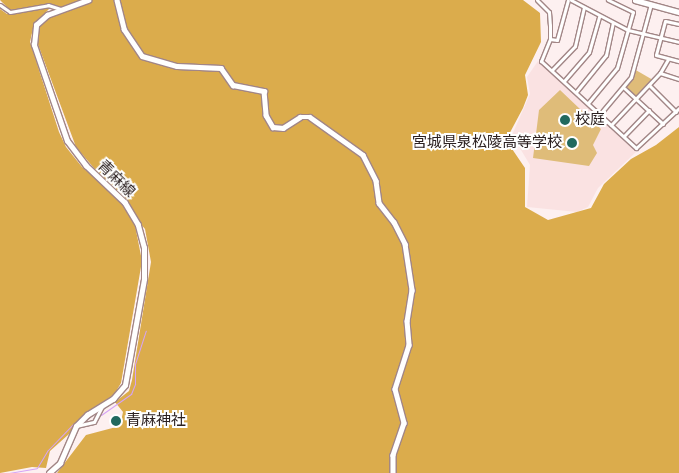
<!DOCTYPE html>
<html>
<head>
<meta charset="utf-8">
<style>
	body { margin:0 }
	#map { position:relative; width:679px; height:473px; overflow:hidden; background:#fdf0f0; font-family:"Fira Sans Condensed","Noto Sans JP",sans-serif }
	div>[style] { position:absolute }
	.built>* { inset:0; background:#fae2e2 }
	.green>* { inset:0; background:#dfbc79 }
	.forest>* { inset:0; background:#dbac4c }
	.stream>* { height:1px; margin:-0.5px; padding:0 0.5px; transform-origin:0.5px; border-radius:0.5px; background:#d5a3f6 }
	.roads { filter:drop-shadow(1px 0 #a28686) drop-shadow(-1px 0 #a28686) drop-shadow(0 1px #a28686) drop-shadow(0 -1px #a28686) }
	.street>* { height:3px; margin:-1.5px; padding:0 1.5px; transform-origin:1.5px; border-radius:1.5px; background:#fff }
	.secondary>* { height:4.5px; margin:-2.25px; padding:0 2.25px; transform-origin:2.25px; border-radius:2.25px; background:#fff }
	.dots>* { width:14px; height:14px; translate:-50% -50%; box-sizing:border-box; border:2px solid #fff; border-radius:50% }
	span { translate:-50% -50%; white-space:nowrap; text-align:center; line-height:1.15; -webkit-text-stroke:4px #fff; paint-order:stroke }
	.poi-label { font-size:15px; color:#2c2121 }
	.left { translate:0 -50%; text-align:left }
	.right { translate:-100% -50%; text-align:right }
	.street-label { font-size:15px; color:#2c2121 }
</style>
</head>
<body>
<div id="map">
	<div class="built">
		<div style="clip-path:polygon(538px 61px,636px 152px,598px 188px,588px 207px,577px 212px,527px 207px,530px 165px,512px 135px,530px 94px,527px 77px)"></div>
	</div>
	<div class="green">
		<div style="clip-path:polygon(634px 69px,653px 80px,636px 99px,624px 88px)"></div>
		<div style="clip-path:polygon(560px 90px,601px 129px,593px 145px,597px 153px,589px 166px,533px 158px,539px 110px)"></div>
	</div>
	<div class="forest">
		<div style="clip-path:polygon(0 0,523px 0,540px 13px,541px 42px,525px 75px,528px 95px,523px 108px,506px 140px,525px 168px,525px 207px,548px 220px,591px 208px,604px 184px,631px 159px,656px 145px,679px 127px,679px 473px,57px 473px,86px 435px,120px 426px,123px 412px,115px 402px,129px 391px,132px 380px,151px 262px,145px 229px,124px 204px,134px 220px,142px 261px,121px 383px,115px 393px,50px 451px,46px 468px,32px 467px,0 473px,0 9px,7px 14px,50px 8px,34px 24px,30px 42px,59px 132px,66px 147px,82px 167px,122px 201px,76px 147px,36px 39px,38px 29px,46px 19px,60px 14px,51px 4px,10px 10px)"></div>
	</div>
	<div class="stream">
		<div style="left:101px;top:415px;width:37px;rotate:-35deg"></div>
		<div style="left:131px;top:394px;width:11px;rotate:-68deg"></div>
		<div style="left:135px;top:384px;width:20px;rotate:-90deg"></div>
		<div style="left:135px;top:364px;width:35px;rotate:-72deg"></div>
		<div style="left:9px;top:473px;width:28px;rotate:-10deg"></div>
		<div style="left:37px;top:468px;width:21px;rotate:-59deg"></div>
		<div style="left:48px;top:450px;width:37px;rotate:-46deg"></div>
	</div>
	<div class="roads">
		<div class="street">
			<div style="left:537px;top:0;width:17px;rotate:45deg"></div>
			<div style="left:549px;top:12px;width:13px;rotate:86deg"></div>
			<div style="left:550px;top:25px;width:14px;rotate:90deg"></div>
			<div style="left:550px;top:39px;width:24px;rotate:112deg"></div>
			<div style="left:541px;top:61px;width:129px;rotate:42.5deg"></div>
			<div style="left:636px;top:148px;width:59px;rotate:-42.9deg"></div>
			<div style="left:571px;top:0;width:64px;rotate:27.8deg"></div>
			<div style="left:628px;top:30px;width:52px;rotate:13.2deg"></div>
			<div style="left:0;top:5px;width:12px;rotate:35deg"></div>
			<div style="left:10px;top:12px;width:39px;rotate:-10deg"></div>
			<div style="left:48px;top:5px;width:13px;rotate:18deg"></div>
			<div style="left:679px;top:24px;width:14px;rotate:-168deg"></div>
			<div style="left:665px;top:21px;width:35px;rotate:105deg"></div>
			<div style="left:656px;top:55px;width:24px;rotate:15deg"></div>
			<div style="left:550px;top:39px;width:7px;rotate:8deg"></div>
			<div style="left:557px;top:40px;width:41px;rotate:-74.6deg"></div>
			<div style="left:552px;top:70px;width:33px;rotate:-46deg"></div>
			<div style="left:575px;top:46px;width:39px;rotate:-77deg"></div>
			<div style="left:660px;top:73px;width:20px;rotate:18deg"></div>
			<div style="left:564px;top:81px;width:38px;rotate:-49deg"></div>
			<div style="left:589px;top:52px;width:37px;rotate:-74deg"></div>
			<div style="left:649px;top:85px;width:38px;rotate:45deg"></div>
			<div style="left:624px;top:88px;width:53px;rotate:42.7deg"></div>
			<div style="left:576px;top:92px;width:48px;rotate:-51deg"></div>
			<div style="left:606px;top:55px;width:33px;rotate:-78deg"></div>
			<div style="left:588px;top:103px;width:45px;rotate:-50.4deg"></div>
			<div style="left:617px;top:68px;width:58px;rotate:-74.1deg"></div>
			<div style="left:633px;top:12px;width:28px;rotate:-154deg"></div>
			<div style="left:600px;top:114px;width:48px;rotate:-50deg"></div>
			<div style="left:631px;top:77px;width:76px;rotate:-74.7deg"></div>
			<div style="left:611px;top:125px;width:71px;rotate:-46.7deg"></div>
			<div style="left:660px;top:73px;width:16px;rotate:-60deg"></div>
			<div style="left:624px;top:136px;width:36px;rotate:-46deg"></div>
			<div style="left:76px;top:426px;width:18px;rotate:-13deg"></div>
			<div style="left:94px;top:422px;width:18px;rotate:-63deg"></div>
		</div>
		<div class="secondary">
			<div style="left:117px;top:0;width:30px;rotate:76deg"></div>
			<div style="left:124px;top:29px;width:32px;rotate:56deg"></div>
			<div style="left:142px;top:56px;width:36px;rotate:16deg"></div>
			<div style="left:177px;top:66px;width:44px;rotate:2.6deg"></div>
			<div style="left:221px;top:68px;width:21px;rotate:55deg"></div>
			<div style="left:233px;top:85px;width:32px;rotate:11deg"></div>
			<div style="left:264px;top:91px;width:24px;rotate:85deg"></div>
			<div style="left:266px;top:115px;width:14px;rotate:60deg"></div>
			<div style="left:273px;top:127px;width:10px;rotate:6deg"></div>
			<div style="left:283px;top:128px;width:20px;rotate:-33deg"></div>
			<div style="left:300px;top:117px;width:10px"></div>
			<div style="left:310px;top:117px;width:65px;rotate:35.6deg"></div>
			<div style="left:363px;top:155px;width:29px;rotate:63deg"></div>
			<div style="left:376px;top:181px;width:22px;rotate:82deg"></div>
			<div style="left:379px;top:203px;width:24px;rotate:52deg"></div>
			<div style="left:394px;top:222px;width:25px;rotate:63deg"></div>
			<div style="left:405px;top:244px;width:47px;rotate:81.3deg"></div>
			<div style="left:412px;top:290px;width:31px;rotate:99deg"></div>
			<div style="left:407px;top:321px;width:24px;rotate:85deg"></div>
			<div style="left:409px;top:345px;width:46px;rotate:107.7deg"></div>
			<div style="left:395px;top:389px;width:35px;rotate:75deg"></div>
			<div style="left:404px;top:423px;width:34px;rotate:109deg"></div>
			<div style="left:393px;top:455px;width:18px;rotate:90deg"></div>
			<div style="left:635px;top:0;width:46px;rotate:15.3deg"></div>
			<div style="left:49px;top:473px;width:15px;rotate:-42deg"></div>
			<div style="left:60px;top:463px;width:40px;rotate:-66.6deg"></div>
			<div style="left:76px;top:426px;width:16px;rotate:-45deg"></div>
			<div style="left:87px;top:415px;width:31px;rotate:-32deg"></div>
			<div style="left:113px;top:399px;width:18px;rotate:-49deg"></div>
			<div style="left:125px;top:385px;width:108px;rotate:-79.8deg"></div>
			<div style="left:144px;top:279px;width:31px;rotate:-90deg"></div>
			<div style="left:144px;top:248px;width:24px;rotate:-105deg"></div>
			<div style="left:138px;top:225px;width:26px;rotate:-121deg"></div>
			<div style="left:125px;top:203px;width:54px;rotate:-136.5deg"></div>
			<div style="left:86px;top:166px;width:31px;rotate:-127deg"></div>
			<div style="left:67px;top:141px;width:102px;rotate:-109deg"></div>
			<div style="left:34px;top:45px;width:20px;rotate:-84deg"></div>
			<div style="left:36px;top:25px;width:15px;rotate:-42deg"></div>
			<div style="left:47px;top:15px;width:44px;rotate:-20.1deg"></div>
		</div>
	</div>
	<div class="dots">
		<div style="left:565px;top:120px;background:#21695e"></div>
		<div style="left:572px;top:143px;background:#21695e"></div>
		<div style="left:116px;top:421px;background:#21695e"></div>
	</div>
	<div class="poi-label">
		<span class="left" style="left:575px;top:120px">校庭</span>
		<span class="right" style="left:562px;top:143px">宮城県泉松陵高等学校</span>
		<span class="left" style="left:126px;top:421px">青麻神社</span>
	</div>
	<div class="street-label">
		<span style="left:116px;top:179px;rotate:44deg">青麻線</span>
	</div>
</div>
</body>
</html>
